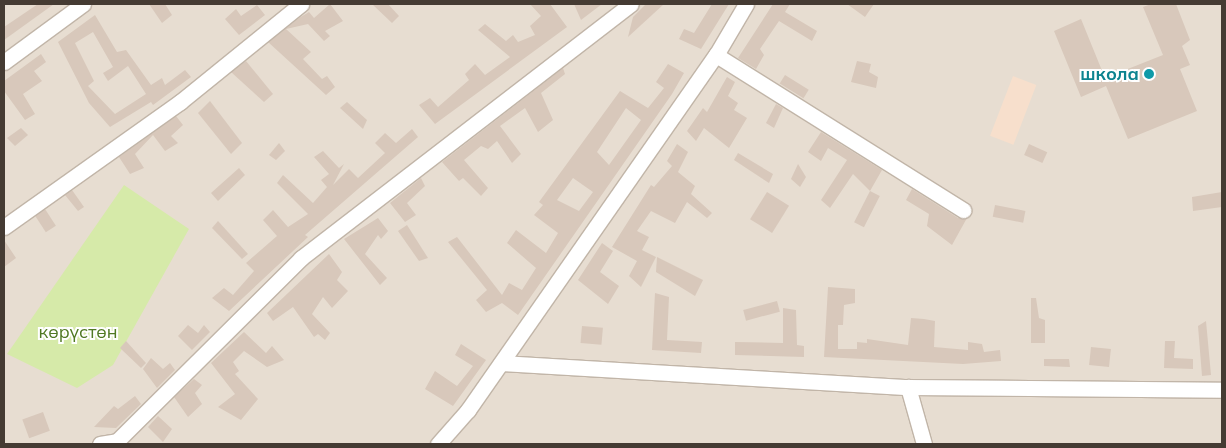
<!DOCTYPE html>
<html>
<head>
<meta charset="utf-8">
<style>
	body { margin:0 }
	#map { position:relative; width:1226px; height:448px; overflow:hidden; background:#f3ece3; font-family:Mulish,sans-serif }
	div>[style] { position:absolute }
	.residential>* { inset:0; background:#e7ddd1; transform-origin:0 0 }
	.commercial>* { inset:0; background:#f7dfcc; transform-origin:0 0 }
	.green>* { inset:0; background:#d6eaa9 }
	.building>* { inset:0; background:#d8c8bb; transform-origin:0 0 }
	.roads { filter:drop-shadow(1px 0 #c1b5a8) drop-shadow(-1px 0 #c1b5a8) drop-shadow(0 1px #c1b5a8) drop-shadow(0 -1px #c1b5a8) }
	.minor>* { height:15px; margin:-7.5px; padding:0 7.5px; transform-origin:7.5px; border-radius:7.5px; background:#fff }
	.dots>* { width:14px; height:14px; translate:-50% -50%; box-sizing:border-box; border:2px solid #fff; border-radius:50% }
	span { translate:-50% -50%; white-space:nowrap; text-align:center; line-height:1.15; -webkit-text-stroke:4px #fff; paint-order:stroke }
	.culture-label { font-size:18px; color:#0d838f; font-weight:700 }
	.right { translate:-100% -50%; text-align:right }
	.park-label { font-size:18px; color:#507923 }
	.frame { position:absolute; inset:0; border:5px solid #453b33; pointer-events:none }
</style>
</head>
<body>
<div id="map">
	<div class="residential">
		<div style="left:4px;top:4px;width:1218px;height:440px"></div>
	</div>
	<div class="commercial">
		<div style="left:1013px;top:76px;width:25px;height:64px;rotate:21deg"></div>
	</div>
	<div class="green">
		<div style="clip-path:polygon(124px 185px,189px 229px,113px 365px,77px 388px,7px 354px)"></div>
	</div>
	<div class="building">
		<div style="clip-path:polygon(38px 4px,54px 4px,4px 40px,4px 27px)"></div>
		<div style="clip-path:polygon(149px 4px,165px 4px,172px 15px,162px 23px)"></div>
		<div style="clip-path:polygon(330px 4px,343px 21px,325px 31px,330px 36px,324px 41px,308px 24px,286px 29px,311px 52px,303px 59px,322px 79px,327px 76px,335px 87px,326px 95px,268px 42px,299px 18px,309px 12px,314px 18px)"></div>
		<div style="clip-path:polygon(372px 4px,388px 4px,399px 16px,392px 23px)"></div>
		<div style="clip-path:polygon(530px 4px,550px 4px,567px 27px,435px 124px,419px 105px,430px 98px,438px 107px,469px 80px,465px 74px,475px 64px,485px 75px,510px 57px,478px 30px,485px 24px,506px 41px,513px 35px,518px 42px,535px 35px,530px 26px,541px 16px)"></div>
		<div style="clip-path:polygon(574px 4px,602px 4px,581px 20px)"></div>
		<div style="clip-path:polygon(646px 4px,664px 4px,628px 37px,633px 17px)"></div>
		<div style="clip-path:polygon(712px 4px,729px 4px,701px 49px,679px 39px,684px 29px,694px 33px)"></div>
		<div style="clip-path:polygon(773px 4px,790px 4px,785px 12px,817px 31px,812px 41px,779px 21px,760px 49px,764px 55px,756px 69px,738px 58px)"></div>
		<div style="clip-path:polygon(847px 4px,874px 4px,865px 17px)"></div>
		<div style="clip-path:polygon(1151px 4px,1176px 4px,1190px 40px,1182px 46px,1190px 65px,1180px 69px,1197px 111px,1128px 139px,1106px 86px,1081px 97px,1054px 31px,1081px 19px,1105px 78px,1163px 55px,1143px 7px)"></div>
		<div style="clip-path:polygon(257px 5px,265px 15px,239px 35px,225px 19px,236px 9px,241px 16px)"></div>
		<div style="clip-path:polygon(evenodd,95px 15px,117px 52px,126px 50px,151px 85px,162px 78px,165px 85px,185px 70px,191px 77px,153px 105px,151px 102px,110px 127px,89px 103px,58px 42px,95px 15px,93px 32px,113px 67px,103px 73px,108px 81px,128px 66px,146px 94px,115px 114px,88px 86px,94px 81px,75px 43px,93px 32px)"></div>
		<div style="clip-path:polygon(41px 54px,46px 62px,34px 71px,42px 81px,23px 94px,35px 114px,25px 120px,4px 91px,4px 81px)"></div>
		<div style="clip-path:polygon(246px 61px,273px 94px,264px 102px,231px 72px)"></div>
		<div style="clip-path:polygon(857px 61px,871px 64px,869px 72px,878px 77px,876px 88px,851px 82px)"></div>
		<div style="clip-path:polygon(evenodd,668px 64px,684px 73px,672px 94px,518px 315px,502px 303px,486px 312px,476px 300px,487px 290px,448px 242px,457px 237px,502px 295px,509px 283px,522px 290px,536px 268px,507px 243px,516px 230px,546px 253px,558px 233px,534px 215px,543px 205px,539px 202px,620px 91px,648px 108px,664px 88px,656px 82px,668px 64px,626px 108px,641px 120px,609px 165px,597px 152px,626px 108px,668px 64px,573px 178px,593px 192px,579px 211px,557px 200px,573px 178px)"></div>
		<div style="clip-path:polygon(563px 68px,565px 74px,541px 93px,553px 120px,538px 132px,525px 108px,500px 126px,521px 154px,512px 163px,497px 141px,488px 149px,481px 146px,464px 160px,488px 188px,481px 196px,463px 178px,459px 181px,442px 162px)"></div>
		<div style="left:785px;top:75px;width:28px;height:10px;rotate:32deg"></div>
		<div style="clip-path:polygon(727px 77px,735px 82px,728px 96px,738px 103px,734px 110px,747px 118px,729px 148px,704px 128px,696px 141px,687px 131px,703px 108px,707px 112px)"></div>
		<div style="clip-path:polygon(210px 101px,242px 143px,231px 154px,198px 113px)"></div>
		<div style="clip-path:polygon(347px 102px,367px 120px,363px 129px,340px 108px)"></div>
		<div style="clip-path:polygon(776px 104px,783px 108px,774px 128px,766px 123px)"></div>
		<div style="clip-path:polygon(176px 116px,183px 125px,171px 136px,178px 143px,165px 151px,153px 135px,135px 154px,144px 168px,130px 174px,119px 157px)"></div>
		<div style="clip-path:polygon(21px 128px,28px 135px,15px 146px,7px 138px)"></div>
		<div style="clip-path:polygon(412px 129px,418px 137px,305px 235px,308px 237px,229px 311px,212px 298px,224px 288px,233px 295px,254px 271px,246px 263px,277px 236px,263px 220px,273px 210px,288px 227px,308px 214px,277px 183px,283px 175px,313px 203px,327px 187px,321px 180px,329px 174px,314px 157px,323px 151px,339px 168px,344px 164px,333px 185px,349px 169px,358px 178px,385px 153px,375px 143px,385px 133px,396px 143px)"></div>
		<div style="clip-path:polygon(821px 132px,882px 170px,870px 191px,853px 174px,830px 208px,821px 200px,847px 160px,828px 148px,821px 161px,808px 152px)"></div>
		<div style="clip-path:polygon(279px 143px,285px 151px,276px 160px,269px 155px)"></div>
		<div style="clip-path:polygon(677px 144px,688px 152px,678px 172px,695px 186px,691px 194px,712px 213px,707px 218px,687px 202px,675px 223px,651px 211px,637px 231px,649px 237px,642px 250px,656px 257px,641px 287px,629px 276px,637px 261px,612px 247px,651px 185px,654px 187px,672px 166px,667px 161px)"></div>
		<div style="left:1029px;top:144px;width:20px;height:12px;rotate:24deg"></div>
		<div style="clip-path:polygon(738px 153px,773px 174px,769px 183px,734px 160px)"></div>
		<div style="clip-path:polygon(798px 164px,806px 177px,800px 187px,791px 179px)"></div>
		<div style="clip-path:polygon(239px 168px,245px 175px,218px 201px,211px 193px)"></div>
		<div style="clip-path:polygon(421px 178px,425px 186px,407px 203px,416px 215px,405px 222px,390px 203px)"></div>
		<div style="clip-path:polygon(912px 189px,958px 218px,967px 218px,952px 245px,927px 226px,929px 214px,906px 200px)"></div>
		<div style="clip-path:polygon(72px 190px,84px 207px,78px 211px,65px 195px)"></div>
		<div style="left:870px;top:191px;width:11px;height:35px;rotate:27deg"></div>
		<div style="left:767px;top:192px;width:26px;height:32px;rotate:32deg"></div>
		<div style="clip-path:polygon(1222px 192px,1222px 207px,1193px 211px,1192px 197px)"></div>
		<div style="left:995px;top:205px;width:31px;height:12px;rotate:11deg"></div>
		<div style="left:45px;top:209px;width:20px;height:12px;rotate:57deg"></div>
		<div style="clip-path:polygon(378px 218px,388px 231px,381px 239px,378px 235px,365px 254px,387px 278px,380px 285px,344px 239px)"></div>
		<div style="clip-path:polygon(218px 221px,248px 254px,242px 259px,212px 228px)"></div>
		<div style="clip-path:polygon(407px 225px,428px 258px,419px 261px,398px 231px)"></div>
		<div style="clip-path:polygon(4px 240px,16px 258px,4px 267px)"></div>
		<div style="clip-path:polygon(602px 243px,613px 251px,600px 272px,619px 286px,608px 304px,578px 280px)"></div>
		<div style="clip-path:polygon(329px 254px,342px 272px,337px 280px,348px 291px,332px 308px,323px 297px,312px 314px,330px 333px,325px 340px,318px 334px,314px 337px,293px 307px,273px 321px,267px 313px)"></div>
		<div style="clip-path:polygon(657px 257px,703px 280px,695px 296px,656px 272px)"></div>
		<div style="clip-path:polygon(828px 287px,855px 289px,855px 303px,844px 305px,843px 325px,838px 325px,838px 349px,857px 349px,857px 342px,867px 343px,867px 339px,908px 345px,911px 318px,924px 319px,935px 321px,934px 347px,968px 350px,968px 342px,982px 344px,984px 352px,1000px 350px,1001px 361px,963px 364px,824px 357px)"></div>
		<div style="clip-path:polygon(655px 293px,669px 297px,667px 340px,702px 342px,701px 353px,652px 350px)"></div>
		<div style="clip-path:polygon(1031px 298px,1036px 298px,1039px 318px,1045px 320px,1045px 343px,1031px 343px)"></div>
		<div style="left:777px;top:301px;width:11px;height:35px;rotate:75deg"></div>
		<div style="clip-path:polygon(783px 308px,796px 310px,797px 345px,804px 346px,804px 357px,735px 355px,735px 342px,783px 343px)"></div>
		<div style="clip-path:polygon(1206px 321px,1211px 375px,1202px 376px,1198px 326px)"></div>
		<div style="clip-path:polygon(188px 325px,198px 333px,204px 325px,210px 332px,192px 350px,178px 336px)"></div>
		<div style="left:582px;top:326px;width:21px;height:17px;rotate:5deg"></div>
		<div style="clip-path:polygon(244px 332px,266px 353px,272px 346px,284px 360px,267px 367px,244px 351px,233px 362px,239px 371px,235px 374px,258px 399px,241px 420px,218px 407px,235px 394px,211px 363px)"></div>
		<div style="clip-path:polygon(126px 341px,146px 363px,141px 368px,120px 348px)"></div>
		<div style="clip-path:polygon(1165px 341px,1175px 341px,1174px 358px,1193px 359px,1193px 369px,1164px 368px)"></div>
		<div style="clip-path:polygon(461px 344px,486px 360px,453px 406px,425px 389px,435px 371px,457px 386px,473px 366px,455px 355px)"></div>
		<div style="left:1091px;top:347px;width:20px;height:18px;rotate:6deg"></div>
		<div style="clip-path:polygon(151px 358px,163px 369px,170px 363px,175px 370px,157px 388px,143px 369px)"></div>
		<div style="clip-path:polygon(1044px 359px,1069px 359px,1070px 367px,1044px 366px)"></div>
		<div style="clip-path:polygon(194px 379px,202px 385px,195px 393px,202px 404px,188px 417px,174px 397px)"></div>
		<div style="clip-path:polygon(135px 396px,141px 404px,116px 428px,94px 427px,114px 406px,118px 409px)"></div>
		<div style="left:43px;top:412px;width:20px;height:22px;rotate:70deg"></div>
		<div style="clip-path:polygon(158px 416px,172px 429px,163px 442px,148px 427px)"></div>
	</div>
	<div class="roads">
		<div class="minor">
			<div style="left:716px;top:55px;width:292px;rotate:32.1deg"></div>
			<div style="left:4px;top:62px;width:98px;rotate:-36.3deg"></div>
			<div style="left:4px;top:227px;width:216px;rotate:-35.4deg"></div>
			<div style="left:180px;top:102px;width:156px;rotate:-39deg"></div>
			<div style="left:501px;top:363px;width:408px;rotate:3.4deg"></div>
			<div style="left:908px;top:387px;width:314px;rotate:0.5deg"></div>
			<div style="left:908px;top:387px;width:59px;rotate:74.3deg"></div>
			<div style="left:100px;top:444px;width:17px;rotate:-10deg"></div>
			<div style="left:117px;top:441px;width:260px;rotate:-44.8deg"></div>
			<div style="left:301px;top:258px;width:416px;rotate:-37.6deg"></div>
			<div style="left:438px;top:444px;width:45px;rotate:-48.6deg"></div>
			<div style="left:468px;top:410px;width:433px;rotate:-55.1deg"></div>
			<div style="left:716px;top:55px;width:59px;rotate:-59.5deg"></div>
		</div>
	</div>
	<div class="dots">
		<div style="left:1149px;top:74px;background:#0f9aa8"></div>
	</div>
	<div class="culture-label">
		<span class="right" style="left:1139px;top:74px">школа</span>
	</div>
	<div class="park-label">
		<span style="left:78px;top:332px">көрүстөн</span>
	</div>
	<div class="frame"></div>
</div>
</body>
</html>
